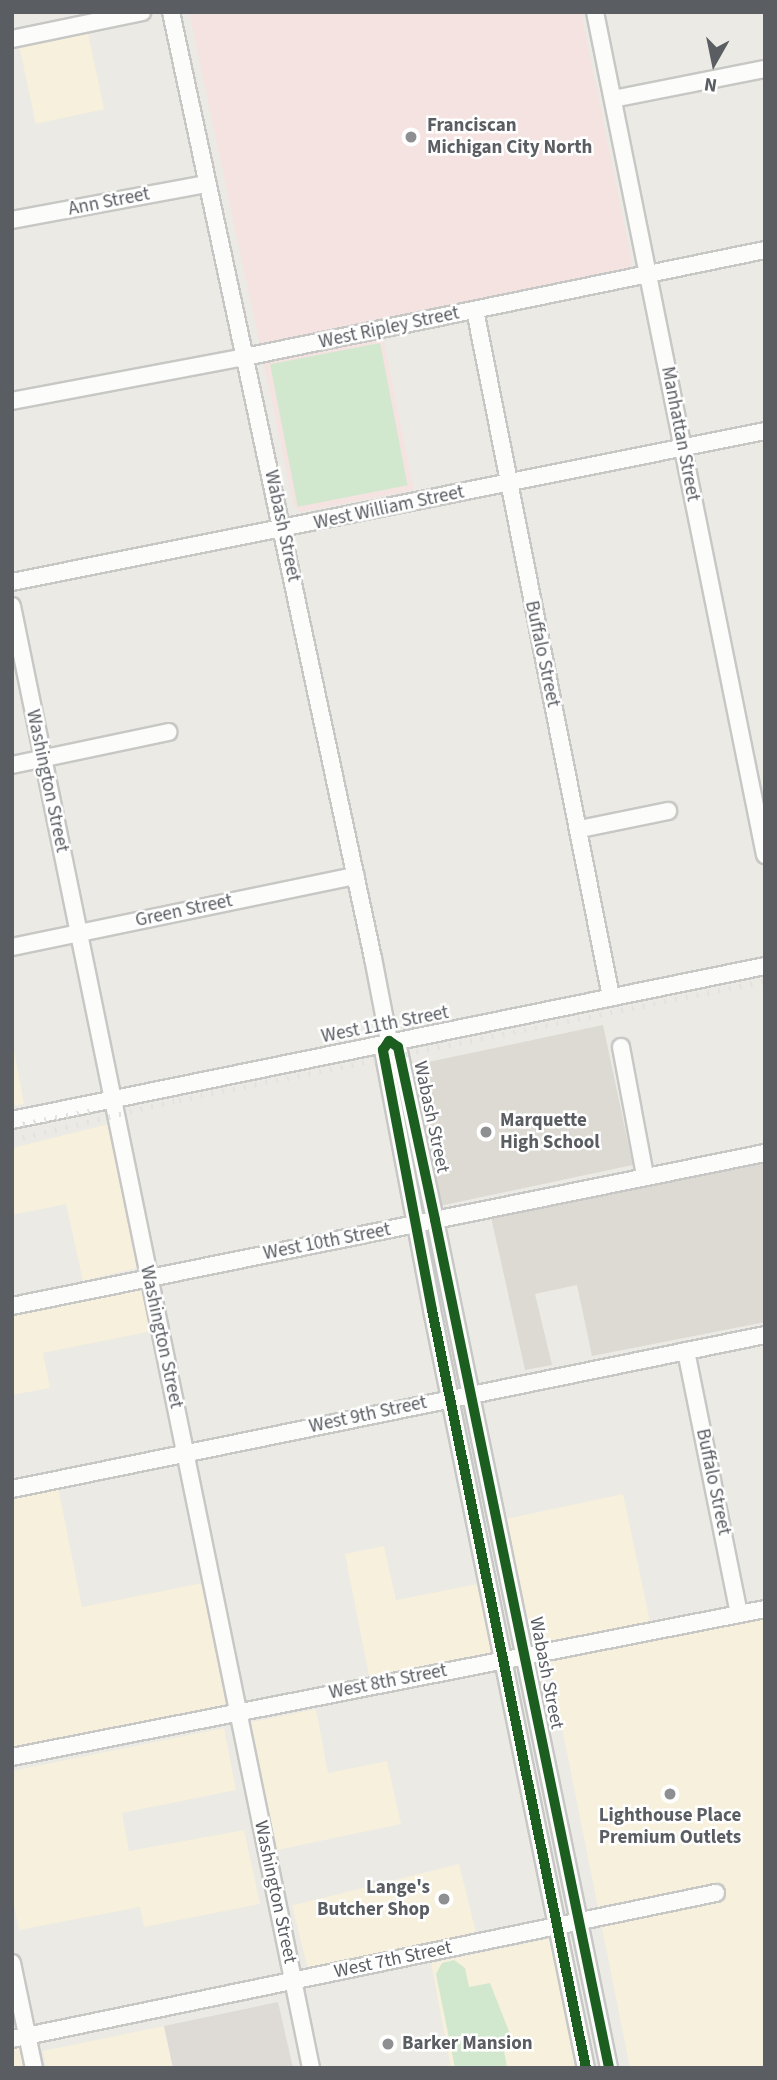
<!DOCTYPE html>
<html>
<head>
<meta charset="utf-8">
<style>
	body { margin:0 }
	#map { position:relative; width:777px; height:2080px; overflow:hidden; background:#ebeae4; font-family:"Source Sans 3",sans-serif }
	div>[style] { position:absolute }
	.commercial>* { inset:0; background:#f6f0dc; transform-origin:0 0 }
	.industrial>* { inset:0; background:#dedbd7 }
	.education>* { inset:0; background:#dddad3; transform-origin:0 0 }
	.medical>* { inset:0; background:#f4e3e0 }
	.green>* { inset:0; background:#d2e8ce; transform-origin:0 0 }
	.roads { filter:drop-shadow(2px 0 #c7c7c5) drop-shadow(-2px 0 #c7c7c5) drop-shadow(0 2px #c7c7c5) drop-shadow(0 -2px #c7c7c5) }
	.minor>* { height:16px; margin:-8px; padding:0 8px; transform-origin:8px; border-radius:8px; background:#fcfcfb }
	.rail>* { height:4.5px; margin-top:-2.25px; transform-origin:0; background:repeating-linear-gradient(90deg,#e2e2e1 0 2px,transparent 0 11px) }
	.cycleway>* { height:10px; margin:-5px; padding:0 5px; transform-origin:5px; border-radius:5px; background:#1b5e20 }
	.dots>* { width:19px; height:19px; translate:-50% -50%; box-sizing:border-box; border:4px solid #fff; border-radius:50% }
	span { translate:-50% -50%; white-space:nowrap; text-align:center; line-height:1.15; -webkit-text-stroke:5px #fff; paint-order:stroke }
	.poi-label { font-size:19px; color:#5a5e63; font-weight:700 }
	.left { translate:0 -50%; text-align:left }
	.right { translate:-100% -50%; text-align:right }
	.street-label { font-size:19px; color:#5a5e63 }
	.frame { position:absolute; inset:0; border:14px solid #5a5e63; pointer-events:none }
	.north { position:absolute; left:679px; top:28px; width:70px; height:70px; -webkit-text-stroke:5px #fff; paint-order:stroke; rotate:189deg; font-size:19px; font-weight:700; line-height:28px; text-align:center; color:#5a5e63 }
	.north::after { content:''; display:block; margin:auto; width:24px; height:32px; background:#5a5e63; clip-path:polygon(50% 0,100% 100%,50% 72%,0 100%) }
</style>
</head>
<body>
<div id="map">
	<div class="commercial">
		<div style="left:88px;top:33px;width:78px;height:70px;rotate:78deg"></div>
		<div style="clip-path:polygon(12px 1039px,24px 1104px,12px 1106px)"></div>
		<div style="clip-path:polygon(109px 1124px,137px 1268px,83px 1281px,66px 1204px,12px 1215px,12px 1148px)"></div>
		<div style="clip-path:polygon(143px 1288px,153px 1331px,43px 1353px,50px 1388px,12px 1395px,12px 1313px)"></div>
		<div style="clip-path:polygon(58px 1487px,82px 1607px,202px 1583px,226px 1705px,12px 1748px,12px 1496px)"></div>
		<div style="left:623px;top:1494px;width:130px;height:119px;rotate:78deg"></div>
		<div style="clip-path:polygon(384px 1546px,396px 1600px,478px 1584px,495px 1652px,369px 1676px,345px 1554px)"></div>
		<div style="clip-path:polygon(765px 1618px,765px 2068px,630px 2068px,549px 1662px)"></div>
		<div style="clip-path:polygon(316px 1709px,328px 1773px,387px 1761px,401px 1824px,277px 1850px,251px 1722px)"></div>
		<div style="clip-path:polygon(224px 1728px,236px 1790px,122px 1813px,129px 1851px,244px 1830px,260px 1904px,144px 1927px,140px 1907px,19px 1930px,12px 1896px,12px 1771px)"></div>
		<div style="left:459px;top:1864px;width:75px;height:172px;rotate:76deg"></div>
		<div style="clip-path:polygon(553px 1938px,577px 2068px,451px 2068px,431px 1963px)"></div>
		<div style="clip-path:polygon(164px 2026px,173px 2068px,46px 2068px,43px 2051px)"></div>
		<div style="clip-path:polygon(20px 2047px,24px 2068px,12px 2068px,12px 2049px)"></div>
	</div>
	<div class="industrial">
		<div style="clip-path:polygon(278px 2002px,293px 2068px,173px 2068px,164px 2026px)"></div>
	</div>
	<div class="education">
		<div style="left:603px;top:1025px;width:143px;height:199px;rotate:78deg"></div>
		<div style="clip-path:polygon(765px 1163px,765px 1322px,592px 1356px,577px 1285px,535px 1294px,552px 1365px,525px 1370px,491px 1217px)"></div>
	</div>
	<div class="medical">
		<div style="clip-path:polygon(189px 12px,581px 12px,632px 263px,628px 269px,380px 321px,414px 490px,301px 512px,294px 506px)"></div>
	</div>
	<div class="green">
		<div style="left:380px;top:343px;width:145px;height:112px;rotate:79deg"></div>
		<div style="clip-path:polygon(454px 1960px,465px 1968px,469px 1987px,490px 1983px,512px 2039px,512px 2043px,503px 2045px,507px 2068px,455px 2068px,436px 1974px,442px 1963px)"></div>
	</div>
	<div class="roads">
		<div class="minor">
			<div style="left:171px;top:12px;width:967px;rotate:77.95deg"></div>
			<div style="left:373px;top:958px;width:85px;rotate:79.1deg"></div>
			<div style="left:389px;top:1041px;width:11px;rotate:124deg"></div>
			<div style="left:383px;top:1050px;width:265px;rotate:79.3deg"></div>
			<div style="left:432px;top:1310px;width:773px;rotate:78.52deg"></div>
			<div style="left:595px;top:12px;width:860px;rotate:78.6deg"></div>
			<div style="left:12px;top:39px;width:133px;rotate:-11.7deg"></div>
			<div style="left:613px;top:99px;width:155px;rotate:-11.2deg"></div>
			<div style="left:12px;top:220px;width:197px;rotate:-10.5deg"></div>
			<div style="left:475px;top:310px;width:700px;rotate:78.8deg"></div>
			<div style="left:12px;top:401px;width:237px;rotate:-10.7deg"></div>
			<div style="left:245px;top:357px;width:531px;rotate:-11.63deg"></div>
			<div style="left:12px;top:582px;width:768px;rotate:-11.34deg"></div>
			<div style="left:12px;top:606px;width:1492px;rotate:78.44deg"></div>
			<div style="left:12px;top:765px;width:160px;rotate:-11.9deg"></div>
			<div style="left:580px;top:829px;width:90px;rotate:-11.6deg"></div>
			<div style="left:12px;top:947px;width:351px;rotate:-11.7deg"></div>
			<div style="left:389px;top:1041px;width:11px;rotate:34deg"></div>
			<div style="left:398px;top:1047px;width:177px;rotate:77.9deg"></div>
			<div style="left:435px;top:1220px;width:866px;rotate:78.4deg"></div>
			<div style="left:621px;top:1047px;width:130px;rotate:79.4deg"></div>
			<div style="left:12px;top:1120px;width:769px;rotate:-11.56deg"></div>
			<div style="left:12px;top:1306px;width:768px;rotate:-11.49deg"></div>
			<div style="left:686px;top:1351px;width:268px;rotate:78.6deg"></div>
			<div style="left:12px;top:1489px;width:769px;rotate:-11.56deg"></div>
			<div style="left:12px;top:1757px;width:767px;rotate:-11.12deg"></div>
			<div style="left:12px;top:1963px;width:107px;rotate:78.2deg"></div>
			<div style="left:12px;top:2039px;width:719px;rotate:-11.72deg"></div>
		</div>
	</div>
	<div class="rail">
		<div style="left:12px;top:1126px;width:83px;rotate:-11.2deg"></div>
		<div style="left:12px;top:1140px;width:172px;rotate:-13.5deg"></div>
		<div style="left:179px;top:1100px;width:598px;rotate:-11.48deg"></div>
	</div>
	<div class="cycleway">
		<div style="left:586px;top:2068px;width:773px;rotate:-101.48deg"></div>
		<div style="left:432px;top:1310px;width:265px;rotate:-100.7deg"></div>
		<div style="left:383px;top:1050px;width:11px;rotate:-56deg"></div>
		<div style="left:389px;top:1041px;width:11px;rotate:34deg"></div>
		<div style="left:398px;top:1047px;width:177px;rotate:77.9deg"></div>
		<div style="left:435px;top:1220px;width:866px;rotate:78.4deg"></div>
	</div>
	<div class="dots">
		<div style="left:411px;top:137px;background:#8d8f90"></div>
		<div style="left:486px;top:1132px;background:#8d8f90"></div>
		<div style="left:670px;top:1794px;background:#8d8f90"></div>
		<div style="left:444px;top:1899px;background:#8d8f90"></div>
		<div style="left:388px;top:2044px;background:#8d8f90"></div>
	</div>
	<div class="poi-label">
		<span class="left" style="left:427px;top:137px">Franciscan<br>Michigan City North</span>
		<span class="left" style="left:500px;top:1132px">Marquette<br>High School</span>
		<span style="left:670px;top:1827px">Lighthouse Place<br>Premium Outlets</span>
		<span class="right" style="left:430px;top:1899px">Lange's<br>Butcher Shop</span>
		<span class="left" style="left:402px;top:2044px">Barker Mansion</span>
	</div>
	<div class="street-label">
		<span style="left:109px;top:202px;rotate:-11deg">Ann Street</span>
		<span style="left:389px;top:328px;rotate:-12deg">West Ripley Street</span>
		<span style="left:680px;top:434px;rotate:79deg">Manhattan Street</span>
		<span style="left:389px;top:508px;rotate:-12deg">West William Street</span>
		<span style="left:282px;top:526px;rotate:78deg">Wabash Street</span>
		<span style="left:542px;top:654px;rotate:78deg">Buffalo Street</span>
		<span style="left:47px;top:781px;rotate:78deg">Washington Street</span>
		<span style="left:184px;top:911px;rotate:-12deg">Green Street</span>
		<span style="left:385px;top:1025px;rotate:-11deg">West 11th Street</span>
		<span style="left:431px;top:1117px;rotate:78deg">Wabash Street</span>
		<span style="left:327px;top:1242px;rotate:-11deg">West 10th Street</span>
		<span style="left:161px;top:1337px;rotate:78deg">Washington Street</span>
		<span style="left:368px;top:1415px;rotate:-12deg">West 9th Street</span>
		<span style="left:713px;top:1482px;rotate:78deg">Buffalo Street</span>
		<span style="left:546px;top:1673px;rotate:79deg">Wabash Street</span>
		<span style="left:388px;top:1682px;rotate:-11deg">West 8th Street</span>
		<span style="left:275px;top:1892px;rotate:78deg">Washington Street</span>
		<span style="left:393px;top:1960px;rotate:-12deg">West 7th Street</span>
	</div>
	<div class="frame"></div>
	<div class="north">N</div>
</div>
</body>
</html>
